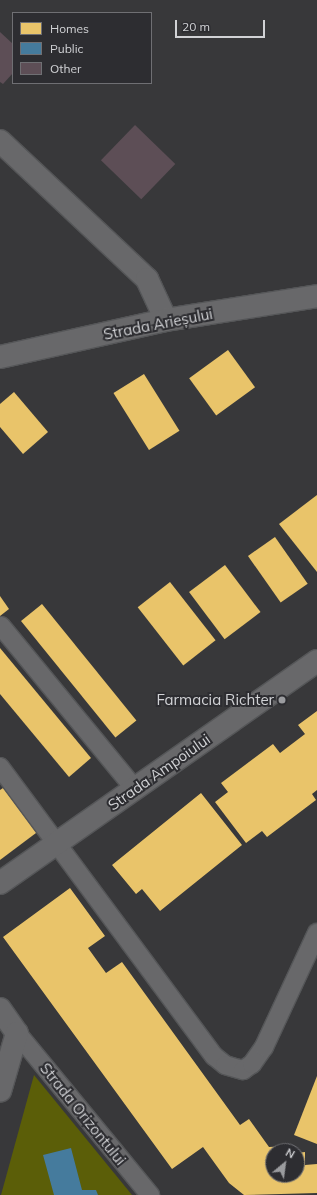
<!DOCTYPE html>
<html>
<head>
<meta charset="utf-8">
<style>
	body { margin:0 }
	#map { position:relative; width:317px; height:1195px; overflow:hidden; background:#38383a; font-family:Mulish,sans-serif }
	div>[style] { position:absolute }
	.green>* { inset:0; background:#5b5e08 }
	.homes>* { inset:0; background:#e9c46a; transform-origin:0 0 }
	.public>* { inset:0; background:#457b9d }
	.building>* { inset:0; background:#5d4e56; transform-origin:0 0 }
	.roads { filter:drop-shadow(1px 0 #555658) drop-shadow(-1px 0 #555658) drop-shadow(0 1px #555658) drop-shadow(0 -1px #555658) }
	.lane>* { height:18px; margin:-9px; padding:0 9px; transform-origin:9px; border-radius:9px; background:#68686a }
	.street>* { height:22px; margin:-11px; padding:0 11px; transform-origin:11px; border-radius:11px; background:#68686a }
	.dots>* { width:11px; height:11px; translate:-50% -50%; box-sizing:border-box; border:2px solid #2d2d31; border-radius:50% }
	span { translate:-50% -50%; white-space:nowrap; text-align:center; line-height:1.15; -webkit-text-stroke:4px #2d2d31; paint-order:stroke }
	.street-label { font-size:15px; color:#d1d2d5 }
	.poi-label { font-size:15px; color:#d1d2d5 }
	.right { translate:-100% -50%; text-align:right }
	.legend { position:absolute; left:12px; top:12px; width:140px; height:72px; box-sizing:border-box; background:#2d2d31; border:1px solid #6f6f73; margin:0; padding:5px 7px; list-style:none; font-size:12px; color:#d1d2d5 }
	.legend li { display:flex; align-items:center; gap:8px; height:20px }
	.legend b { width:20px; border:1px solid #6f6f73 }
	.north { position:absolute; left:265px; top:1143px; width:40px; height:40px; box-sizing:border-box; background:#2d2d31; border:1px solid #6f6f73; border-radius:50%; rotate:29deg; font-size:11px; font-weight:700; line-height:16px; text-align:center; color:#d1d2d5 }
	.north::after { content:''; display:block; margin:auto; width:14px; height:18px; background:#9b9c9f; clip-path:polygon(50% 0,100% 100%,50% 72%,0 100%) }
	.scale { position:absolute; left:175px; top:20px; width:90px; height:18px; box-sizing:border-box; border:2px solid #d1d2d5; border-top:0; padding-left:5px; font-size:12px; line-height:14px; white-space:nowrap; color:#d1d2d5; -webkit-text-stroke:3px #2d2d31; paint-order:stroke }
</style>
</head>
<body>
<div id="map">
	<div class="green">
		<div style="clip-path:polygon(34px 1075px,132px 1195px,1px 1195px)"></div>
	</div>
	<div class="homes">
		<div style="left:228px;top:350px;width:46px;height:48px;rotate:54deg"></div>
		<div style="left:144px;top:374px;width:67px;height:36px;rotate:58deg"></div>
		<div style="clip-path:polygon(14px 392px,48px 432px,23px 454px,0 427px,0 404px)"></div>
		<div style="clip-path:polygon(317px 495px,317px 572px,279px 524px)"></div>
		<div style="left:275px;top:537px;width:57px;height:33px;rotate:55deg"></div>
		<div style="left:225px;top:565px;width:59px;height:45px;rotate:53deg"></div>
		<div style="left:170px;top:582px;width:74px;height:41px;rotate:52deg"></div>
		<div style="clip-path:polygon(0 596px,9px 609px,0 616px)"></div>
		<div style="left:42px;top:604px;width:150px;height:27px;rotate:51deg"></div>
		<div style="clip-path:polygon(0 648px,91px 758px,69px 777px,0 694px)"></div>
		<div style="clip-path:polygon(317px 711px,317px 790px,312px 794px,316px 800px,267px 837px,262px 831px,246px 843px,215px 802px,228px 792px,221px 783px,273px 744px,280px 753px,305px 734px,298px 725px)"></div>
		<div style="clip-path:polygon(6px 786px,40px 830px,0 860px,0 790px)"></div>
		<div style="clip-path:polygon(201px 793px,242px 845px,160px 911px,142px 889px,136px 894px,112px 865px)"></div>
		<div style="clip-path:polygon(70px 888px,105px 936px,88px 948px,106px 973px,122px 962px,240px 1125px,249px 1119px,269px 1147px,289px 1146px,291px 1151px,273px 1151px,273px 1175px,297px 1175px,297px 1153px,305px 1152px,305px 1165px,317px 1164px,317px 1193px,244px 1195px,229px 1183px,203px 1147px,172px 1169px,3px 937px)"></div>
		<div style="clip-path:polygon(317px 1076px,317px 1144px,294px 1135px)"></div>
	</div>
	<div class="public">
		<div style="clip-path:polygon(71px 1148px,82px 1190px,96px 1190px,98px 1195px,54px 1195px,43px 1155px)"></div>
	</div>
	<div class="building">
		<div style="clip-path:polygon(0 32px,13px 44px,13px 73px,3px 84px,0 82px)"></div>
		<div style="left:135px;top:125px;width:56px;height:49px;rotate:44deg"></div>
	</div>
	<div class="roads">
		<div class="lane">
			<div style="left:1px;top:626px;width:211px;rotate:50.6deg"></div>
			<div style="left:0;top:767px;width:360px;rotate:53.5deg"></div>
			<div style="left:214px;top:1056px;width:14px;rotate:39deg"></div>
			<div style="left:225px;top:1065px;width:19px;rotate:16deg"></div>
			<div style="left:243px;top:1070px;width:11px;rotate:-34deg"></div>
			<div style="left:252px;top:1064px;width:21px;rotate:-55deg"></div>
			<div style="left:264px;top:1047px;width:126px;rotate:-65.1deg"></div>
			<div style="left:17px;top:1033px;width:210px;rotate:50.6deg"></div>
		</div>
		<div class="street">
			<div style="left:0;top:141px;width:202px;rotate:43.2deg"></div>
			<div style="left:147px;top:279px;width:45px;rotate:65.1deg"></div>
			<div style="left:0;top:357px;width:170px;rotate:-12.6deg"></div>
			<div style="left:166px;top:320px;width:153px;rotate:-9deg"></div>
			<div style="left:0;top:883px;width:387px;rotate:-35deg"></div>
			<div style="left:0;top:1009px;width:29px;rotate:55deg"></div>
			<div style="left:17px;top:1033px;width:60px;rotate:106.3deg"></div>
		</div>
	</div>
	<div class="dots">
		<div style="left:282px;top:700px;background:#9b9c9f"></div>
	</div>
	<div class="street-label">
		<span style="left:158px;top:324px;rotate:-11deg">Strada Arieșului</span>
		<span style="left:159px;top:772px;rotate:-35deg">Strada Ampoiului</span>
		<span style="left:83px;top:1114px;rotate:51deg">Strada Orizontului</span>
	</div>
	<div class="poi-label">
		<span class="right" style="left:274px;top:700px">Farmacia Richter</span>
	</div>
	<ul class="legend">
	<li><b style="height:11px;background:#e9c46a"></b>Homes</li>
	<li><b style="height:11px;background:#457b9d"></b>Public</li>
	<li><b style="height:11px;background:#5d4e56"></b>Other</li>
	</ul>
	<div class="north">N</div>
	<div class="scale">20 m</div>
</div>
</body>
</html>
